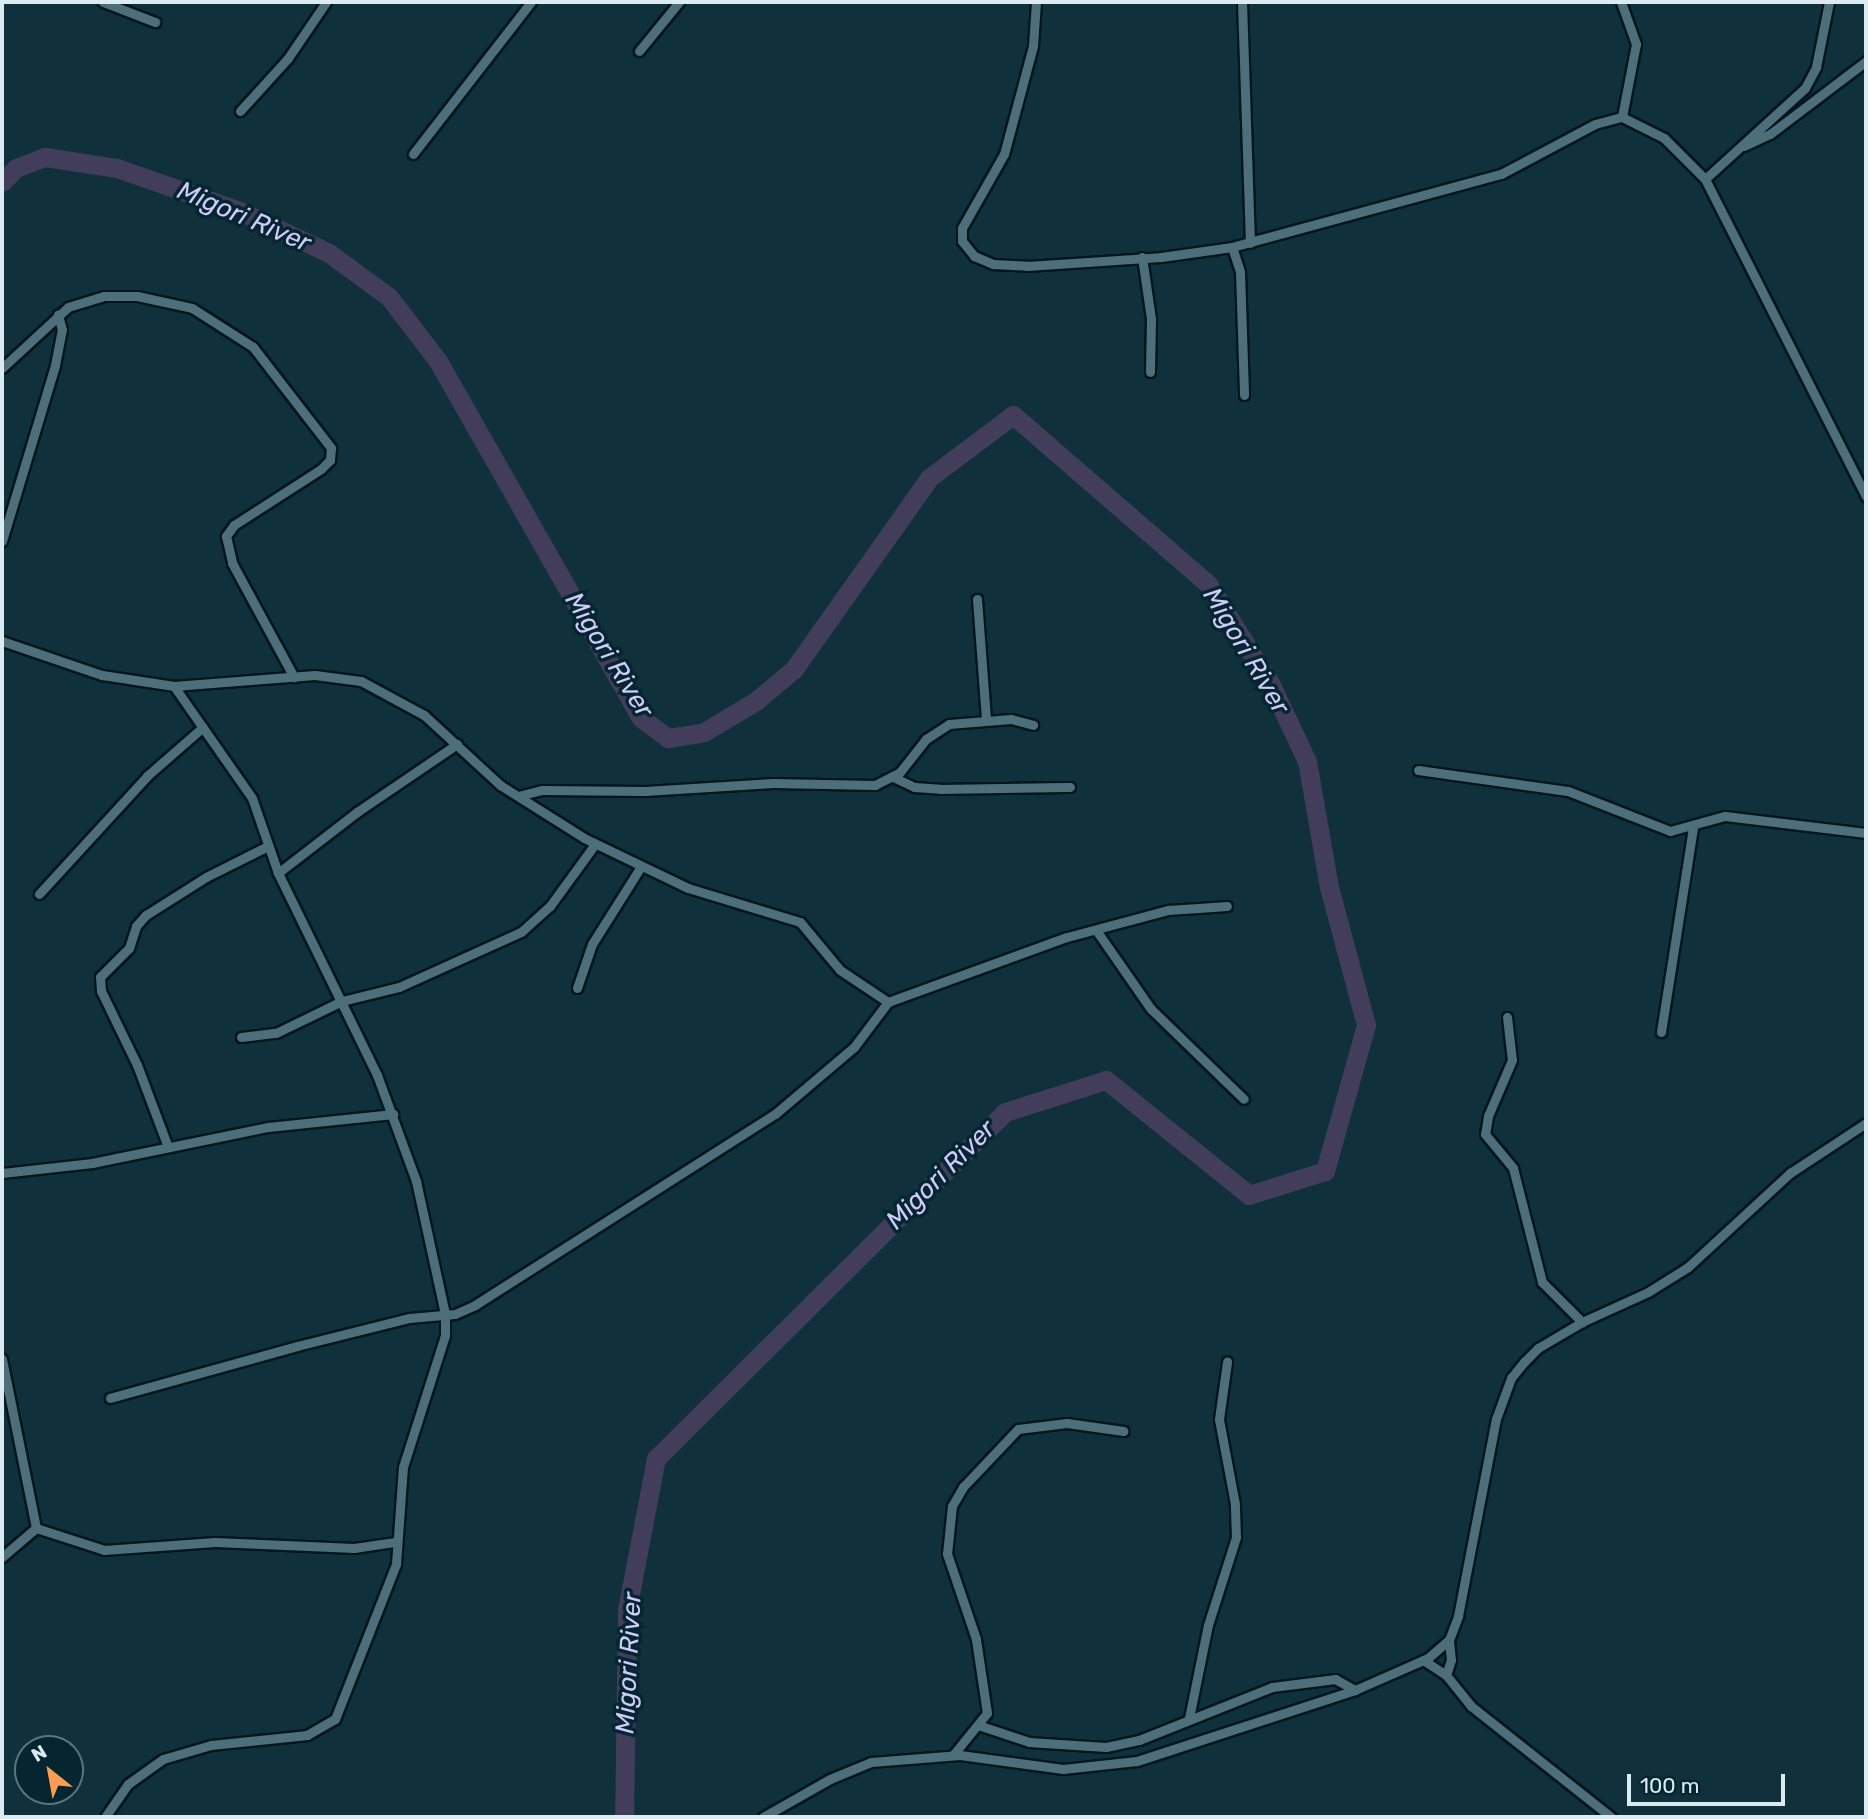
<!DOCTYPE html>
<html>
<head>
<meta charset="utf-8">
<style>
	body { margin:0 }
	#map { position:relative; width:1868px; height:1819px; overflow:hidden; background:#10303b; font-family:Rubik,sans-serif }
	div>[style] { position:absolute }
	.river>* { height:19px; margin:-9.5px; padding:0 9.5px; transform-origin:9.5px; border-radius:9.5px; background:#413d5b }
	.roads { filter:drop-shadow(2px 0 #01171f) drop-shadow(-2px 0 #01171f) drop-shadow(0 2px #01171f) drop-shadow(0 -2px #01171f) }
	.street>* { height:9px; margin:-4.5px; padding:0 4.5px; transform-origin:4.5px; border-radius:4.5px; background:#4e6e7a }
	span { translate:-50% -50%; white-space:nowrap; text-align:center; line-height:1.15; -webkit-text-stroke:7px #052630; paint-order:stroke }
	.water-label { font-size:26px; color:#cfcaf9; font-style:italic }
	.frame { position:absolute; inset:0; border:4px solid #daecf2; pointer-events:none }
	.north { position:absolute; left:14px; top:1735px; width:70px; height:70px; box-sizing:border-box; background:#052630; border:2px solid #5a757e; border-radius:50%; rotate:329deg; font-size:19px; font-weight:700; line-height:28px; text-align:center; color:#daecf2 }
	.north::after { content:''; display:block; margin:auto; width:24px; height:32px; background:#fc9d53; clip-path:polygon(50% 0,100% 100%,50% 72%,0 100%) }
	.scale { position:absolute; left:1627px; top:1774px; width:158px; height:32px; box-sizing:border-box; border:4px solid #daecf2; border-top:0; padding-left:9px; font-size:21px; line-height:24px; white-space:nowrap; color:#daecf2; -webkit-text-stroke:5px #052630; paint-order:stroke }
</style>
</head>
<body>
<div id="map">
	<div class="river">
		<div style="left:2px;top:182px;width:20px;rotate:-45deg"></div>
		<div style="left:16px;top:168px;width:31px;rotate:-21deg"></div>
		<div style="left:45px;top:157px;width:73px;rotate:8.7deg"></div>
		<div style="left:117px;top:168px;width:130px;rotate:19.3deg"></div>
		<div style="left:240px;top:211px;width:98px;rotate:25.3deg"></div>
		<div style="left:329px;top:253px;width:74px;rotate:36.3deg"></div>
		<div style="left:389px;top:297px;width:81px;rotate:52.6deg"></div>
		<div style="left:438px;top:361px;width:411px;rotate:60.4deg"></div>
		<div style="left:641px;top:718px;width:34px;rotate:37deg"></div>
		<div style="left:668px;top:738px;width:36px;rotate:-9deg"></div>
		<div style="left:704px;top:732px;width:61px;rotate:-30.8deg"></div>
		<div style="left:756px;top:701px;width:50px;rotate:-40.1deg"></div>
		<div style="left:794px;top:669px;width:234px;rotate:-54.7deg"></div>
		<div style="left:929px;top:478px;width:105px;rotate:-36.9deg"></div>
		<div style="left:1013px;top:415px;width:258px;rotate:40.9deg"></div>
		<div style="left:1208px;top:584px;width:119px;rotate:58deg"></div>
		<div style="left:1271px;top:685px;width:84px;rotate:64.7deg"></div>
		<div style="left:1307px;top:761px;width:128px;rotate:80.1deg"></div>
		<div style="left:1329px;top:887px;width:143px;rotate:75deg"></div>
		<div style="left:1366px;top:1025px;width:152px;rotate:105.7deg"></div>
		<div style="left:1325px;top:1171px;width:80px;rotate:162.5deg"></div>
		<div style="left:1249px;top:1195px;width:184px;rotate:-141.2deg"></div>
		<div style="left:1106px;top:1080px;width:106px;rotate:162.4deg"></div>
		<div style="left:1005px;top:1112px;width:491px;rotate:135.2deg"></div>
		<div style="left:656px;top:1458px;width:155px;rotate:100.8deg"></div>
		<div style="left:627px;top:1610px;width:207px;rotate:90.8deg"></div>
	</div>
	<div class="roads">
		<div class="street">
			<div style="left:103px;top:2px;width:56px;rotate:21deg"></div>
			<div style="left:1036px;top:2px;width:44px;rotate:93.9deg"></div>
			<div style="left:1033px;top:46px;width:112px;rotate:105deg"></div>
			<div style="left:1004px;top:154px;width:85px;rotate:119.6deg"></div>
			<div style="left:962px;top:228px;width:13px;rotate:90deg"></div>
			<div style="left:962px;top:241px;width:19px;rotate:51deg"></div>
			<div style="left:974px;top:256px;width:21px;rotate:23deg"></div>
			<div style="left:993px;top:264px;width:34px;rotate:3deg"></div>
			<div style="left:1027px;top:266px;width:134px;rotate:-3.8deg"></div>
			<div style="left:1161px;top:257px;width:72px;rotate:-8deg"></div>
			<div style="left:1232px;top:247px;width:279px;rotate:-15.2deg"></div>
			<div style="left:1501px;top:174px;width:106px;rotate:-28deg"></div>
			<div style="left:1595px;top:124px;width:28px;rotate:-15deg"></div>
			<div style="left:1622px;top:117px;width:47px;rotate:26.6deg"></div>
			<div style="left:1664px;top:138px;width:58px;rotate:45deg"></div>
			<div style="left:1705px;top:179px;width:356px;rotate:63.1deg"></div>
			<div style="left:1242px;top:2px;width:241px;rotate:88.1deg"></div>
			<div style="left:1621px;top:2px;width:45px;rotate:70.3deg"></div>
			<div style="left:1636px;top:44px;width:74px;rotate:100.9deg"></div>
			<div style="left:639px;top:51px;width:63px;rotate:-50.8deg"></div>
			<div style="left:240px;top:111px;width:72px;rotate:-47.8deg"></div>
			<div style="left:288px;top:58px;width:68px;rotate:-55.8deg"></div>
			<div style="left:1744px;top:146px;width:29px;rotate:-25deg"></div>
			<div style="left:1770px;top:134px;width:121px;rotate:-37.2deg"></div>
			<div style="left:413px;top:154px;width:192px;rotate:-52.2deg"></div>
			<div style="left:1705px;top:179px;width:135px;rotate:-42.3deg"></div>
			<div style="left:1805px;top:88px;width:24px;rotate:-62deg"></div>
			<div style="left:1816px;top:67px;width:66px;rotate:-78.7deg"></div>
			<div style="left:1232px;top:247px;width:26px;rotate:72deg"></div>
			<div style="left:1240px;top:272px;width:123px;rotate:88.1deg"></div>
			<div style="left:1142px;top:257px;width:63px;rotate:81.7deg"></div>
			<div style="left:1151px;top:319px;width:53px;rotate:91.1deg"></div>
			<div style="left:2px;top:368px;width:90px;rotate:-42.7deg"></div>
			<div style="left:68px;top:307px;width:38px;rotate:-17deg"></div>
			<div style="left:104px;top:296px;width:33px"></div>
			<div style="left:137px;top:296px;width:56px;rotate:12.3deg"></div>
			<div style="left:192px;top:308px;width:72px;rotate:32.6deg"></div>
			<div style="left:253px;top:347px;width:128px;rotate:52.3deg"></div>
			<div style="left:331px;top:448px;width:12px;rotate:95deg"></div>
			<div style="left:330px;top:460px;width:13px;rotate:135deg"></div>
			<div style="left:321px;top:469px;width:103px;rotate:147.2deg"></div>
			<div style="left:234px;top:525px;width:14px;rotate:126deg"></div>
			<div style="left:226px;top:536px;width:28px;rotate:77deg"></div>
			<div style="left:232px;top:563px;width:130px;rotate:61.5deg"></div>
			<div style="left:2px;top:541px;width:184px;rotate:-73.2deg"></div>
			<div style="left:55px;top:365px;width:36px;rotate:-79deg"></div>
			<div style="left:62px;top:330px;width:16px;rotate:-105deg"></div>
			<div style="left:977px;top:599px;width:121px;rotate:85.7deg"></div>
			<div style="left:2px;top:641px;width:106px;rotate:18.8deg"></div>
			<div style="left:102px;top:675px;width:73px;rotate:8.7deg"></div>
			<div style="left:174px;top:686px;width:141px;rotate:-4.5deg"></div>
			<div style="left:315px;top:675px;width:46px;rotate:7.4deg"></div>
			<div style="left:361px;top:681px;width:72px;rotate:28.4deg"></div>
			<div style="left:424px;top:715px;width:103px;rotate:42.6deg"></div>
			<div style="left:500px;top:785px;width:99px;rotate:32.2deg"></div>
			<div style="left:584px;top:838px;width:115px;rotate:25.7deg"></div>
			<div style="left:688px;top:888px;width:117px;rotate:16.9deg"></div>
			<div style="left:800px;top:922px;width:62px;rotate:50.2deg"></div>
			<div style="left:840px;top:970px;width:58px;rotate:33.7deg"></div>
			<div style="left:888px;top:1002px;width:190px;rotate:-20deg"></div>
			<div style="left:1067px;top:937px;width:105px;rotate:-15deg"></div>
			<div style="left:1168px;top:910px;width:59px;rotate:-3.9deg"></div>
			<div style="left:1418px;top:770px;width:151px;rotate:8deg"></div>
			<div style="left:1568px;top:791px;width:110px;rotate:21.4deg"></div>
			<div style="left:1670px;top:831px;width:57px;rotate:-15.3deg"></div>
			<div style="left:1725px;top:816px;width:142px;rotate:6.9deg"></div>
			<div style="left:893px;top:777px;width:23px;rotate:25deg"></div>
			<div style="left:914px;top:787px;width:26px;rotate:4deg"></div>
			<div style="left:940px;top:789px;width:130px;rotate:-0.9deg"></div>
			<div style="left:518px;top:796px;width:25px;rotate:-14deg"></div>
			<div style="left:542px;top:790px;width:103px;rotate:0.6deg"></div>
			<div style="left:645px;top:791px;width:128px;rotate:-3.6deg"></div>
			<div style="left:773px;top:783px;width:102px;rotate:1.1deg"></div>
			<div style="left:875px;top:785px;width:28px;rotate:-27deg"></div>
			<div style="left:900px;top:772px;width:42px;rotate:-51.8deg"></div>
			<div style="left:926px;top:739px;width:27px;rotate:-33deg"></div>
			<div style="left:949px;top:724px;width:62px;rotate:-4.6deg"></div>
			<div style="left:1011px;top:719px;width:23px;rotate:15deg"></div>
			<div style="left:278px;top:873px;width:100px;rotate:-37.7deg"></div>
			<div style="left:357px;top:812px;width:121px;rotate:-34.2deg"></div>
			<div style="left:39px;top:894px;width:160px;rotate:-47.5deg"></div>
			<div style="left:147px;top:776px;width:74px;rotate:-41.2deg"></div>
			<div style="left:1096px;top:930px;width:96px;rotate:55.2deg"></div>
			<div style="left:1151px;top:1009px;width:129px;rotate:44.1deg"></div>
			<div style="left:577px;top:988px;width:46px;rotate:-71.2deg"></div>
			<div style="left:592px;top:944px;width:90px;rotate:-57.7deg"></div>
			<div style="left:1507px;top:1017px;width:43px;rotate:83.4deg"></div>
			<div style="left:1512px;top:1060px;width:61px;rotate:113.2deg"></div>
			<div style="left:1488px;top:1116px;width:18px;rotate:99deg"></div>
			<div style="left:1485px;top:1134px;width:44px;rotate:50.5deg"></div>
			<div style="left:1513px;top:1168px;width:118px;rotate:75.7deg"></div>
			<div style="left:1542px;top:1282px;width:57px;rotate:45deg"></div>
			<div style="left:1661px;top:1032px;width:207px;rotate:-81.1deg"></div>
			<div style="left:241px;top:1037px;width:35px;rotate:-7deg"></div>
			<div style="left:276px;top:1033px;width:73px;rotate:-25.9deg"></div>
			<div style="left:342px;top:1001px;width:59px;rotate:-13.8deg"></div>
			<div style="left:399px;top:987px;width:134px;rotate:-24.3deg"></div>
			<div style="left:521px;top:932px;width:39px;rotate:-42deg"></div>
			<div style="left:550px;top:906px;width:77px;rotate:-54deg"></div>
			<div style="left:168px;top:1147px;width:88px;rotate:-110.7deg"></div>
			<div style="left:137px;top:1065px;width:82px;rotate:-115.9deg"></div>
			<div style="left:101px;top:991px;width:14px;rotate:-94deg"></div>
			<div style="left:100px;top:977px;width:41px;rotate:-45deg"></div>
			<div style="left:129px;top:948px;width:23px;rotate:-72deg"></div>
			<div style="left:136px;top:926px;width:15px;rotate:-48deg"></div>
			<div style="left:146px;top:915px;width:71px;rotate:-32.3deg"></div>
			<div style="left:206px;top:877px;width:69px;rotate:-26.6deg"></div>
			<div style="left:2px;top:1173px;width:91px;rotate:-6.3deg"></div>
			<div style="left:92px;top:1163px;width:180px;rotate:-11.6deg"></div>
			<div style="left:268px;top:1127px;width:126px;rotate:-5.9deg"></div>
			<div style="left:2px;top:1359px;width:172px;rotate:78.6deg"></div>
			<div style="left:36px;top:1528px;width:71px;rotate:17.9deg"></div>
			<div style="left:104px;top:1550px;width:111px;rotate:-4.1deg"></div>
			<div style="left:215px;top:1542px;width:139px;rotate:2.5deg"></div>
			<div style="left:354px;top:1548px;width:40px;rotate:-8.5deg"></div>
			<div style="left:110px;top:1398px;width:194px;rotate:-15.5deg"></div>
			<div style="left:297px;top:1346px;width:115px;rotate:-14deg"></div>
			<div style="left:409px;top:1318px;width:46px;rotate:-5deg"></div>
			<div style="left:455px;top:1314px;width:22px;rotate:-24deg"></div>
			<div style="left:475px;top:1305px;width:356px;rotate:-32.5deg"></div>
			<div style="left:775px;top:1114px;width:104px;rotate:-40.3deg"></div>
			<div style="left:854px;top:1047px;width:56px;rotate:-52.9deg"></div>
			<div style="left:2px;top:1557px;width:45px;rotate:-40.5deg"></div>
			<div style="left:1423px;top:1660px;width:27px;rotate:33deg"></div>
			<div style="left:1446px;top:1675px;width:40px;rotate:51deg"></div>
			<div style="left:1471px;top:1706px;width:179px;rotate:38.4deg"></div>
			<div style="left:1446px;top:1675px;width:16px;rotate:-72deg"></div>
			<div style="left:1451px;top:1660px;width:20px;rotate:-96deg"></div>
			<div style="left:1189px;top:1718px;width:95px;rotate:-78.5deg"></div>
			<div style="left:1208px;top:1625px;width:92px;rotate:-72.3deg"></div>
			<div style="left:1236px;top:1537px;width:33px;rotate:-92deg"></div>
			<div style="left:1235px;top:1504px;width:86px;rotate:-100.7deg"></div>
			<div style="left:1219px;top:1419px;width:58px;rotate:-82deg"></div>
			<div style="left:978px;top:1725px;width:54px;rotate:18.4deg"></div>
			<div style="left:1029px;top:1742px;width:77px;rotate:3.7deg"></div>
			<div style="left:1106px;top:1747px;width:34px;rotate:-12deg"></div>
			<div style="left:1139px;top:1740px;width:143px;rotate:-21.7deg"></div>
			<div style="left:1272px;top:1687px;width:64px;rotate:-7.2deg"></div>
			<div style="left:1335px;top:1679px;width:23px;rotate:29deg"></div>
			<div style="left:953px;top:1755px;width:54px;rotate:-51deg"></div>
			<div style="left:987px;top:1713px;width:75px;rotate:-98.5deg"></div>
			<div style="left:976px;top:1639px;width:90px;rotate:-108.8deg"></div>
			<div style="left:947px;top:1554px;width:48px;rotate:-84.1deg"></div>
			<div style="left:952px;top:1506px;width:22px;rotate:-60deg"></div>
			<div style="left:963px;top:1487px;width:80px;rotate:-46.5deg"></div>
			<div style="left:1018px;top:1429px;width:49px;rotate:-7deg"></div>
			<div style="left:1067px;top:1423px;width:57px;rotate:8.1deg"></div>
			<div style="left:105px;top:1817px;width:40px;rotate:-55.1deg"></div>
			<div style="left:128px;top:1784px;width:43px;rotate:-35.5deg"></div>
			<div style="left:163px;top:1759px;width:50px;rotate:-16.3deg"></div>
			<div style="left:211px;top:1745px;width:97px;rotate:-5.9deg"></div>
			<div style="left:307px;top:1735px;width:32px;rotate:-30deg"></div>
			<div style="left:335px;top:1719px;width:167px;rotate:-68.5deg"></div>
			<div style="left:396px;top:1564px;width:97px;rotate:-85.9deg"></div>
			<div style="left:403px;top:1467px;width:139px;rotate:-72.3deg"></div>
			<div style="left:445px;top:1335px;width:21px;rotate:-90deg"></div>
			<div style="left:445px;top:1314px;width:136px;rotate:-102.3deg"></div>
			<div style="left:416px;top:1181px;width:113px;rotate:-110.2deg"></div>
			<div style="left:377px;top:1075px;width:225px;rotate:-116.1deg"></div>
			<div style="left:278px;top:873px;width:79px;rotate:-109.1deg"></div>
			<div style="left:252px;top:798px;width:136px;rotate:-124.9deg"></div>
			<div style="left:763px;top:1817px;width:77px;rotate:-29.6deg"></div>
			<div style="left:830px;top:1779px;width:44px;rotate:-22.5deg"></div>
			<div style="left:871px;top:1762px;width:89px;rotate:-4.5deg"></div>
			<div style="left:960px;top:1755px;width:104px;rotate:7.7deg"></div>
			<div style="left:1063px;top:1769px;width:74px;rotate:-6.2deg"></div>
			<div style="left:1137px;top:1761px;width:229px;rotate:-18deg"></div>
			<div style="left:1355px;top:1690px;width:80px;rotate:-23.7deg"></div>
			<div style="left:1428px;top:1658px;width:28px;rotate:-41deg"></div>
			<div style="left:1449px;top:1640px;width:26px;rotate:-69deg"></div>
			<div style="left:1458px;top:1616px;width:201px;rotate:-79.1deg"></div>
			<div style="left:1496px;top:1419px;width:44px;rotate:-69.9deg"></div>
			<div style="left:1511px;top:1378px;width:21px;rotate:-51deg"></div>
			<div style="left:1524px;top:1362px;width:20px;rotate:-45deg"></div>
			<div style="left:1538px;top:1348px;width:51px;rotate:-30.6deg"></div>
			<div style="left:1582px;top:1322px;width:72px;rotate:-24.4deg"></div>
			<div style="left:1648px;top:1292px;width:47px;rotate:-32deg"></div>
			<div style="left:1688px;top:1267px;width:139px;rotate:-42.7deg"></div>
			<div style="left:1790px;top:1173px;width:91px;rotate:-33.3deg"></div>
		</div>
	</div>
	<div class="water-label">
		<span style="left:244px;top:217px;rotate:23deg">Migori River</span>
		<span style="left:1246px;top:651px;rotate:59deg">Migori River</span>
		<span style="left:609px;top:655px;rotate:58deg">Migori River</span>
		<span style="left:941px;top:1175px;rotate:-45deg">Migori River</span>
		<span style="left:629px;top:1663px;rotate:-87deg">Migori River</span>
	</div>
	<div class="frame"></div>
	<div class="north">N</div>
	<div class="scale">100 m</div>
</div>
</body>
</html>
